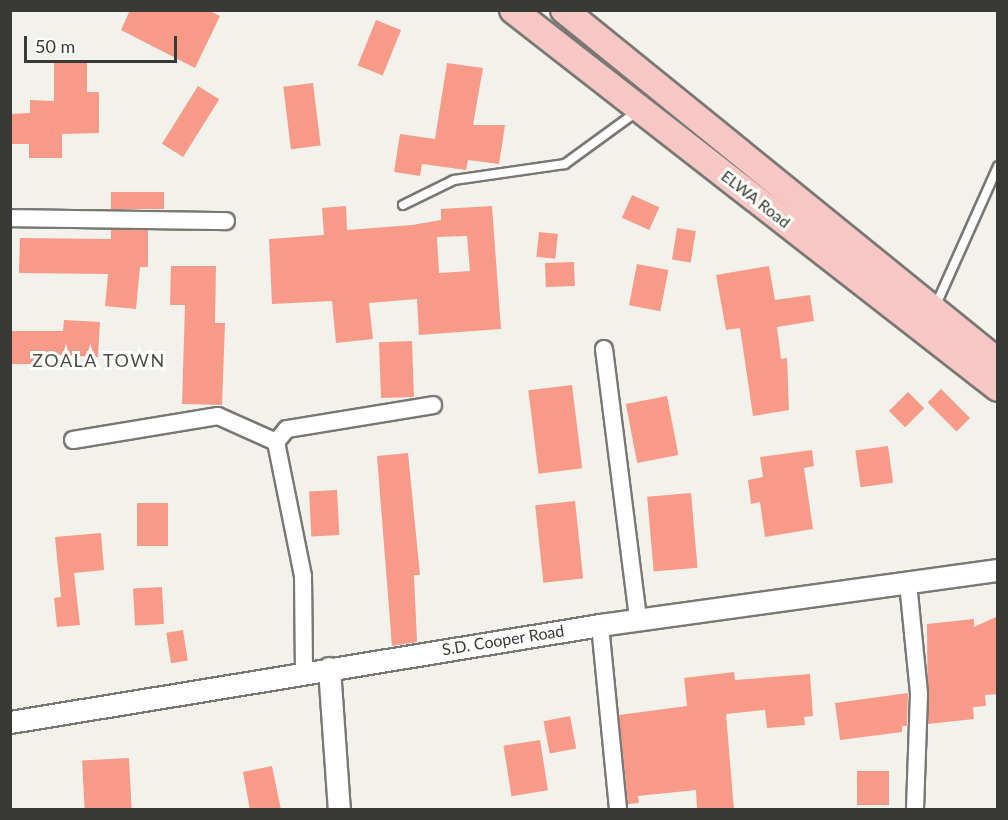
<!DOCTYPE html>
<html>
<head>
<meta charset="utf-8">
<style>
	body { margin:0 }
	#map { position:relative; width:1008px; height:820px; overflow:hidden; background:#f3f1ec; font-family:Lato,sans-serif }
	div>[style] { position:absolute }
	.building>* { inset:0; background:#f79a88; transform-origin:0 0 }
	.roads { filter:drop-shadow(2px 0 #7a7874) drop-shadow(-2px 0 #7a7874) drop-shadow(0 2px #7a7874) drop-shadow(0 -2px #7a7874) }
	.service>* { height:8px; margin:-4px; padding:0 4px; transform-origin:4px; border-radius:4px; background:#fff }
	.minor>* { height:16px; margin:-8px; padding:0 8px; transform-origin:8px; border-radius:8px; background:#fff }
	.tertiary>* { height:21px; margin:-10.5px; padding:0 10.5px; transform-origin:10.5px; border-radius:10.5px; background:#fff }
	.primary>* { height:26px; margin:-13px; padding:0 13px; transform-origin:13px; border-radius:13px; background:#f7c7c5 }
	span { translate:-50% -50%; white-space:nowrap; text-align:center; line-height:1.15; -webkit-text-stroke:6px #fffffe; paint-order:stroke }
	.street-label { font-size:16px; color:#393937 }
	.neighbourhood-label { font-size:18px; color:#4e4d49; letter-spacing:1.5px }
	.frame { position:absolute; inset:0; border:12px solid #393937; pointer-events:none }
	.scale { position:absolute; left:24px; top:36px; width:153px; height:27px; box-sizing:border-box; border:3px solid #393937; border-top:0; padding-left:8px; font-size:18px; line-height:21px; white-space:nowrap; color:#393937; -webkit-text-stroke:4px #fffffe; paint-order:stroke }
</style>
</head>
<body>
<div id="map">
	<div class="building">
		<div style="clip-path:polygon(130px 10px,208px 10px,220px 16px,195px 68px,121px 30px)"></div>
		<div style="left:376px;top:20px;width:27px;height:49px;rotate:22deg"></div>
		<div style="clip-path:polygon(54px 63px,87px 63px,87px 92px,99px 92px,99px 133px,62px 134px,62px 158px,29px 158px,29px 144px,10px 144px,10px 114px,30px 113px,30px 100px,54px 101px)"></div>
		<div style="clip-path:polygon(447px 63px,483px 68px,473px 125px,505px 125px,499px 164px,468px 160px,466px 170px,422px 164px,420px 176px,394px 172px,400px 134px,435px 139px)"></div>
		<div style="left:313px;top:83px;width:63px;height:30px;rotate:83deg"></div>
		<div style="left:198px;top:86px;width:25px;height:68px;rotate:32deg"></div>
		<div style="left:111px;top:192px;width:53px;height:17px"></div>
		<div style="left:632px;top:195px;width:30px;height:25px;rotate:24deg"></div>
		<div style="clip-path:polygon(evenodd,346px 206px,347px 230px,412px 225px,441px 220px,441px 209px,492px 206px,501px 329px,419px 335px,417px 299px,369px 303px,373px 339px,336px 343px,332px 301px,272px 304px,269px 239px,324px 235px,322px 208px,346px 206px,467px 236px,470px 271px,439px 273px,437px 237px,467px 236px)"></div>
		<div style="left:677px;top:228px;width:19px;height:32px;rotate:9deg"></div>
		<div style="clip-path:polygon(111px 230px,148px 230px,148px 267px,140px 267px,136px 309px,105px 306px,108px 274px,19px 273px,20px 238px,111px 239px)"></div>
		<div style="left:539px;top:232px;width:19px;height:25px;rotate:6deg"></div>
		<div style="left:574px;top:262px;width:24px;height:29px;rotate:88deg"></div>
		<div style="left:637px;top:264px;width:32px;height:42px;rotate:11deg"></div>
		<div style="clip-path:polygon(171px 266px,216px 266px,215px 323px,225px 323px,222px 405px,182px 404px,185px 305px,170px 305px)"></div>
		<div style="clip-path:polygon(769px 266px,775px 300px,810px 295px,814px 321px,777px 327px,781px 359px,787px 358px,789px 410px,753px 416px,740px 328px,726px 330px,716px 275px)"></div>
		<div style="clip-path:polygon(64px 320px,100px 322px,98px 357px,37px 354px,36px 364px,10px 364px,10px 331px,63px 331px)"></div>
		<div style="left:412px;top:341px;width:56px;height:33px;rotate:88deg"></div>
		<div style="left:572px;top:385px;width:84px;height:44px;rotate:83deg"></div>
		<div style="left:941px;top:389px;width:41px;height:19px;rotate:45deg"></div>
		<div style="left:908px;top:392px;width:23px;height:27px;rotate:45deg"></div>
		<div style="left:667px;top:396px;width:60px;height:42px;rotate:79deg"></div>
		<div style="left:888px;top:446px;width:37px;height:33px;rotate:82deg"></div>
		<div style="clip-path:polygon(812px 450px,814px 466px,804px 468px,813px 529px,765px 537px,760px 502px,751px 504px,748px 480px,763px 477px,760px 457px)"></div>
		<div style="clip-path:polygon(408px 453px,420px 575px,414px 575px,417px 642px,392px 646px,377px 456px)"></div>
		<div style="left:337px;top:490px;width:45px;height:28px;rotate:87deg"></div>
		<div style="left:691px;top:493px;width:75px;height:44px;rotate:85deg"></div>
		<div style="left:575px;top:501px;width:78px;height:40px;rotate:84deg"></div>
		<div style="left:137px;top:503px;width:31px;height:43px"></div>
		<div style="clip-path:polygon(101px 533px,104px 570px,74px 573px,80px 625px,57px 627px,54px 598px,61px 597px,55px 537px)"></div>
		<div style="left:162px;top:587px;width:37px;height:29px;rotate:87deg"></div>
		<div style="clip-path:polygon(998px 616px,998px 694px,985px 695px,986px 706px,973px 707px,974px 719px,928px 724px,927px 624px,974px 619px,974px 627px)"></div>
		<div style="left:183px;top:630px;width:31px;height:17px;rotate:81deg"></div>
		<div style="clip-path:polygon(734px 672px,735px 680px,810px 674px,813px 716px,804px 717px,805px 725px,767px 728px,765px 710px,726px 714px,734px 810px,697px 810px,696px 790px,638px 796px,639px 803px,628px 804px,619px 715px,687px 706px,684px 678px)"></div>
		<div style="clip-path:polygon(908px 693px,907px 726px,902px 726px,902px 732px,840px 740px,835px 703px)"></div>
		<div style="left:570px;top:716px;width:33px;height:27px;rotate:79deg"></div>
		<div style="left:540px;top:740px;width:51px;height:37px;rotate:81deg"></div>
		<div style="left:129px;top:758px;width:52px;height:47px;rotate:87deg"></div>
		<div style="clip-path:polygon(272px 766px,281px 810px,250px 810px,243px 772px)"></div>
		<div style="left:857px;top:771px;width:32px;height:34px"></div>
	</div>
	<div class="roads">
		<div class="service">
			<div style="left:403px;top:205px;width:57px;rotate:-26.1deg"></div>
			<div style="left:454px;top:180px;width:112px;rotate:-8.2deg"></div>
			<div style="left:565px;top:164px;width:92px;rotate:-36.1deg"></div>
			<div style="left:935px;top:307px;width:154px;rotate:-65.9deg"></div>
		</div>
		<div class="minor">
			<div style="left:10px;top:218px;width:216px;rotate:0.8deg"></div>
			<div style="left:604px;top:349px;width:272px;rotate:82.8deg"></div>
			<div style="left:73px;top:440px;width:147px;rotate:-9.4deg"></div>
			<div style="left:218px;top:416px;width:64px;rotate:24.1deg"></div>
			<div style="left:908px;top:583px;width:112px;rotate:84.3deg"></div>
			<div style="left:919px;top:694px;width:116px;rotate:92deg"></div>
			<div style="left:600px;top:625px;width:186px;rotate:84.4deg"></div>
			<div style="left:304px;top:671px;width:95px;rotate:-90.6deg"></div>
			<div style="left:303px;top:576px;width:137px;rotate:-101.4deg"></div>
			<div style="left:276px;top:442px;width:17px;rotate:-50deg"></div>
			<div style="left:287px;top:429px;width:148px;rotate:-9.3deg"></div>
		</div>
		<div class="tertiary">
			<div style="left:329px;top:668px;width:142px;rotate:86deg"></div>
			<div style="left:10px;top:722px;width:598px;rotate:-9.34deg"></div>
			<div style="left:600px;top:625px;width:402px;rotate:-7.9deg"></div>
		</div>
		<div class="primary">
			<div style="left:513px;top:10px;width:615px;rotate:37.93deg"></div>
			<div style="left:564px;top:10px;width:559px;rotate:39.04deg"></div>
		</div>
	</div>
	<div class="street-label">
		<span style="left:756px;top:199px;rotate:38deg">ELWA Road</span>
		<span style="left:503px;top:640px;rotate:-9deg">S.D. Cooper Road</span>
	</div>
	<div class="neighbourhood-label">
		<span style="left:99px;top:360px">ZOALA TOWN</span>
	</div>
	<div class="frame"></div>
	<div class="scale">50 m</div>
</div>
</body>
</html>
